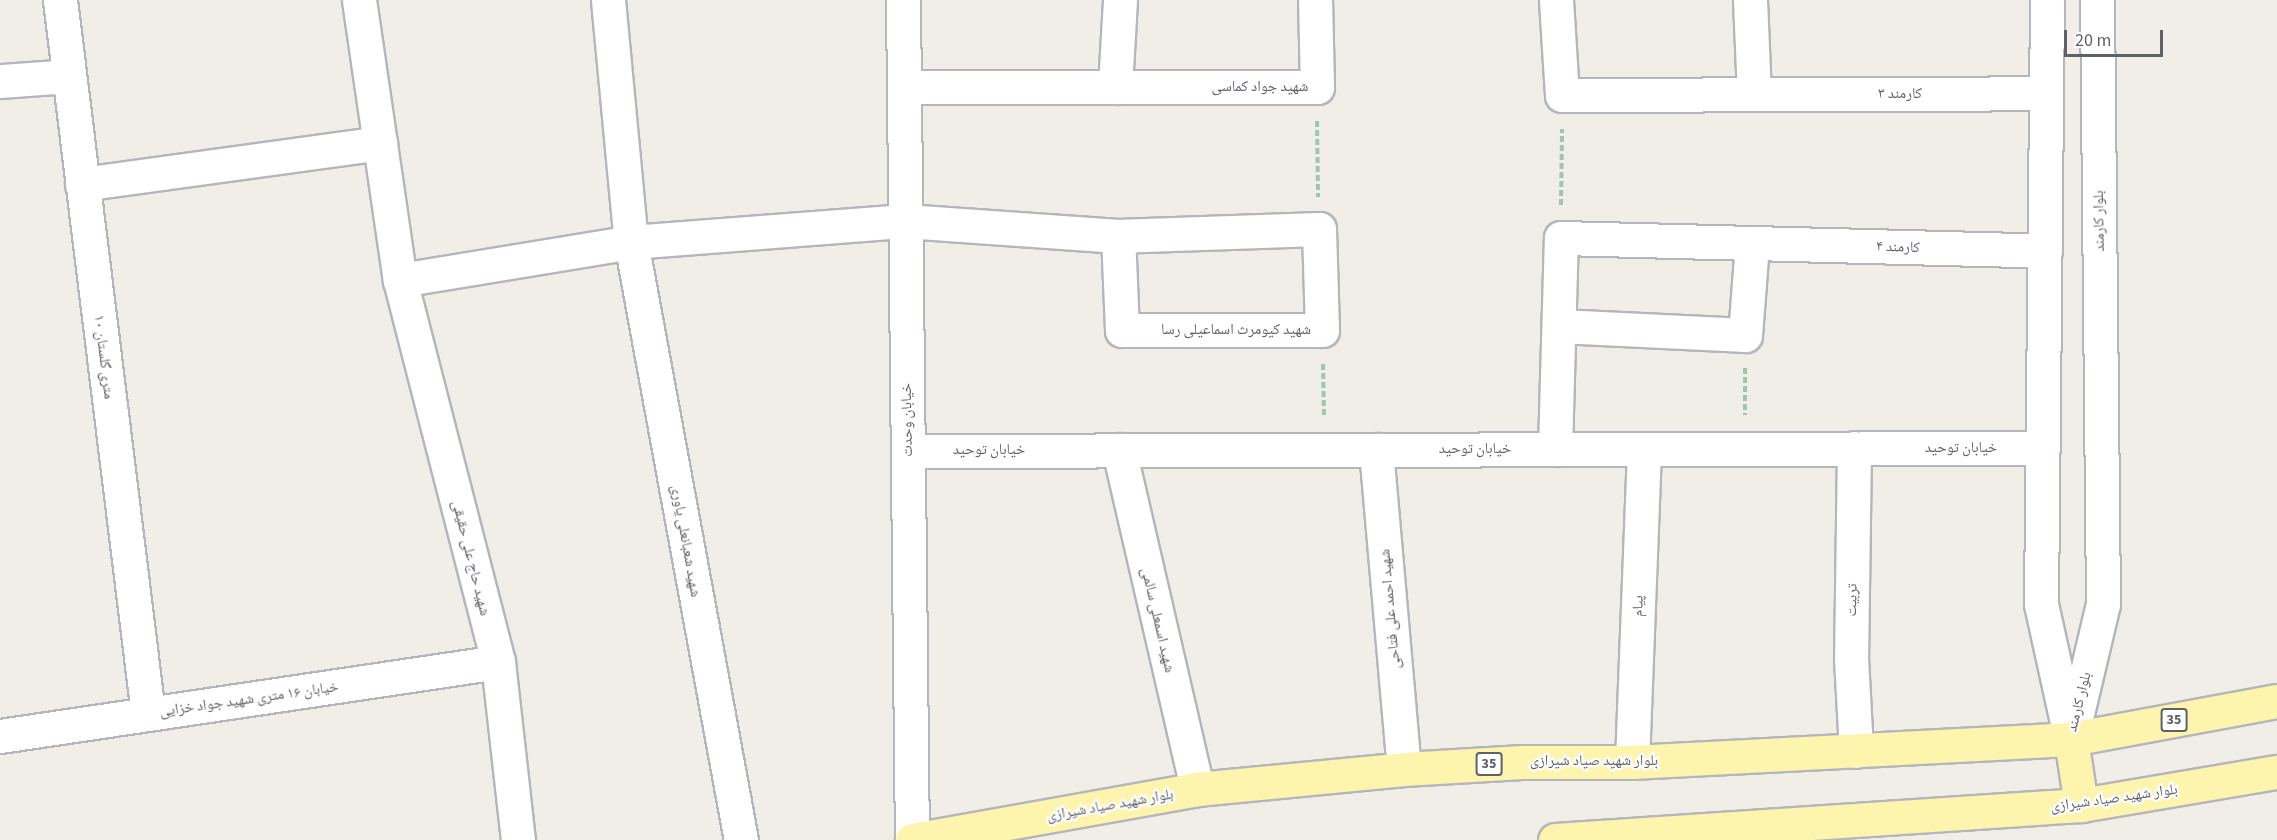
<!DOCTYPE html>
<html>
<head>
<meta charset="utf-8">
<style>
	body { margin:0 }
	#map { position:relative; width:2277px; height:840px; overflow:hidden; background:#f0eee7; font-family:"Source Sans 3","Noto Naskh Arabic",sans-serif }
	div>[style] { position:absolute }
	.path>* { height:4px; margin-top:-2px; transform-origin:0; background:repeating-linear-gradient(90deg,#9dc7ab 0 6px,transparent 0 9px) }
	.roads { filter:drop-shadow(2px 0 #b4b6bb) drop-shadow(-2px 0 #b4b6bb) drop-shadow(0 2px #b4b6bb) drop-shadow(0 -2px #b4b6bb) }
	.minor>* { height:33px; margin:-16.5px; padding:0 16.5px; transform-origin:16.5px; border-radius:16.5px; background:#fff }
	.major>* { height:33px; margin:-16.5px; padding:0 16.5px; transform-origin:16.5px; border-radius:16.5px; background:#fdf4ae }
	span { translate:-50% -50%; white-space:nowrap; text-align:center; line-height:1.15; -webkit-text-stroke:4.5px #fff; paint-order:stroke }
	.shield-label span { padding:2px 4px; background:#fff; border:2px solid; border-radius:4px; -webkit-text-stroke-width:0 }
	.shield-label { font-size:14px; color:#5e6167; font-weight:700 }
	.street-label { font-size:15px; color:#5e6167 }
	.scale { position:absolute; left:2064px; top:30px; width:99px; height:27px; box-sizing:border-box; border:3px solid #5e6167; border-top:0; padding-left:8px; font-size:18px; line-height:21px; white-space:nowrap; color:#5e6167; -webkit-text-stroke:4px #fff; paint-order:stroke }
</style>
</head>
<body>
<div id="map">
	<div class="path">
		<div style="left:1317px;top:121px;width:76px;rotate:89.2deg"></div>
		<div style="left:1561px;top:205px;width:76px;rotate:-89.2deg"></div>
		<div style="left:1323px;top:364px;width:52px;rotate:88.9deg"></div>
		<div style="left:1745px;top:368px;width:47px;rotate:90deg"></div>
	</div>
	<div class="roads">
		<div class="minor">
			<div style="left:60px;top:0;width:719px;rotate:82.97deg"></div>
			<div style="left:359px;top:0;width:283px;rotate:81.7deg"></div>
			<div style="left:400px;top:280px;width:394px;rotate:75.6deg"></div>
			<div style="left:498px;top:662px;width:179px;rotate:83.6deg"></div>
			<div style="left:608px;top:0;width:243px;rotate:84.6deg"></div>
			<div style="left:631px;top:242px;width:608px;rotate:79.58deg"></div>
			<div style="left:903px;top:0;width:840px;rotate:89.39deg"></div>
			<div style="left:1556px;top:0;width:95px;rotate:86.4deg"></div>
			<div style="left:1562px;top:95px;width:484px;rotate:-0.2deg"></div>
			<div style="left:1750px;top:0;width:94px;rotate:87.6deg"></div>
			<div style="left:2047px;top:0;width:604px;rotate:90.57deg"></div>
			<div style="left:2041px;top:604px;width:130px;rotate:77.6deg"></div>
			<div style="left:0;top:81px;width:69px;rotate:-4.1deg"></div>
			<div style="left:904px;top:87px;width:413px"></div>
			<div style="left:1317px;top:87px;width:87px;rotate:-91.3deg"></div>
			<div style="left:1115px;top:87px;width:87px;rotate:-86.7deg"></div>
			<div style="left:82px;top:184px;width:301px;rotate:-7.8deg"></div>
			<div style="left:400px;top:280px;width:234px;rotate:-9.3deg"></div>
			<div style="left:631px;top:242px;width:275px;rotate:-4.4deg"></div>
			<div style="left:905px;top:221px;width:214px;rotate:4deg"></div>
			<div style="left:1118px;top:236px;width:201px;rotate:-2deg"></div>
			<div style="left:1319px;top:229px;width:101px;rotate:88.3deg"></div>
			<div style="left:1322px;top:330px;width:200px;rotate:180deg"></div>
			<div style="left:1122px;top:330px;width:94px;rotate:-92.4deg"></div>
			<div style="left:1560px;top:326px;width:185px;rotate:2.8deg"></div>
			<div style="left:1745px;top:335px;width:92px;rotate:-85.6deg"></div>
			<div style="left:1854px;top:448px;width:210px;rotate:90.8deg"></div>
			<div style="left:1851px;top:658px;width:93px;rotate:86.9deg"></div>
			<div style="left:1555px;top:449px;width:211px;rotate:-88.4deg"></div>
			<div style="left:1561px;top:238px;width:484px;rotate:1.5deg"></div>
			<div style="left:1119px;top:450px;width:348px;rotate:77deg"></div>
			<div style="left:1376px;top:450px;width:320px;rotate:85deg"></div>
			<div style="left:908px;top:451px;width:1135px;rotate:-0.15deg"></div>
			<div style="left:0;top:736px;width:503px;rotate:-8.45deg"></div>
			<div style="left:2071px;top:739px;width:139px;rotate:-76.7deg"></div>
			<div style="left:2103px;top:604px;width:604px;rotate:-90.57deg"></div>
			<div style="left:1632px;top:762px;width:313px;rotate:-87.8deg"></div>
		</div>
		<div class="major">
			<div style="left:2071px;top:739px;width:67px;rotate:81.4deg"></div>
			<div style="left:912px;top:840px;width:290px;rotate:-10.1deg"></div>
			<div style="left:1197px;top:789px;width:208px;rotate:-5.5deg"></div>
			<div style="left:1404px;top:769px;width:118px;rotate:-3.4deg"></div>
			<div style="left:1522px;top:762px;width:110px"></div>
			<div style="left:1632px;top:762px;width:440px;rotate:-3deg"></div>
			<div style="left:2071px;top:739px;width:209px;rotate:-10.5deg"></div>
			<div style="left:1555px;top:840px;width:527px;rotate:-3.81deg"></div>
			<div style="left:2081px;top:805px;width:199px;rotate:-9.6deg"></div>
		</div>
	</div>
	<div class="shield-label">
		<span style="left:2174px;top:720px">35</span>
		<span style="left:1489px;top:764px">35</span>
	</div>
	<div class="street-label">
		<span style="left:1260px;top:87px">شهید جواد کماسی</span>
		<span style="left:1900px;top:94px">کارمند ۳</span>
		<span style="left:2099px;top:221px;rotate:-91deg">بلوار کارمند</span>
		<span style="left:1898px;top:247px;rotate:2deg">کارمند ۴</span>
		<span style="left:1236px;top:330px">شهید کیومرث اسماعیلی رسا</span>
		<span style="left:104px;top:357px;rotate:83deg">۱۰ متری گلستان</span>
		<span style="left:907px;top:420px;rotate:-91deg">خیابان وحدت</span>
		<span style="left:1961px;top:448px">خیابان توحید</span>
		<span style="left:1475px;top:449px">خیابان توحید</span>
		<span style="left:989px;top:450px">خیابان توحید</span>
		<span style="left:686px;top:541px;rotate:80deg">شهید شعبانعلی یاوری</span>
		<span style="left:471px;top:558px;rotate:76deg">شهید حاج علی حقیقی</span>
		<span style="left:1852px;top:600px;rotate:-89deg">تربیت</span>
		<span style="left:1638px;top:606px;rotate:-88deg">پیام</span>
		<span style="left:1390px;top:609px;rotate:-95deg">شهید احمد علی فتاحی</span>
		<span style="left:1158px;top:620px;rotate:77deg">شهید اسمعلی سالمی</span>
		<span style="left:249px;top:699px;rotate:-8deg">خیابان ۱۶ متری شهید جواد خزایی</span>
		<span style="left:2079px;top:702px;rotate:-76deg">بلوار کارمند</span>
		<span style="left:1594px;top:761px">بلوار شهید صیاد شیرازی</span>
		<span style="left:2114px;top:798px;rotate:-8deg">بلوار شهید صیاد شیرازی</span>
		<span style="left:1110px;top:805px;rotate:-10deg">بلوار شهید صیاد شیرازی</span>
	</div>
	<div class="scale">20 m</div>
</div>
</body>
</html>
